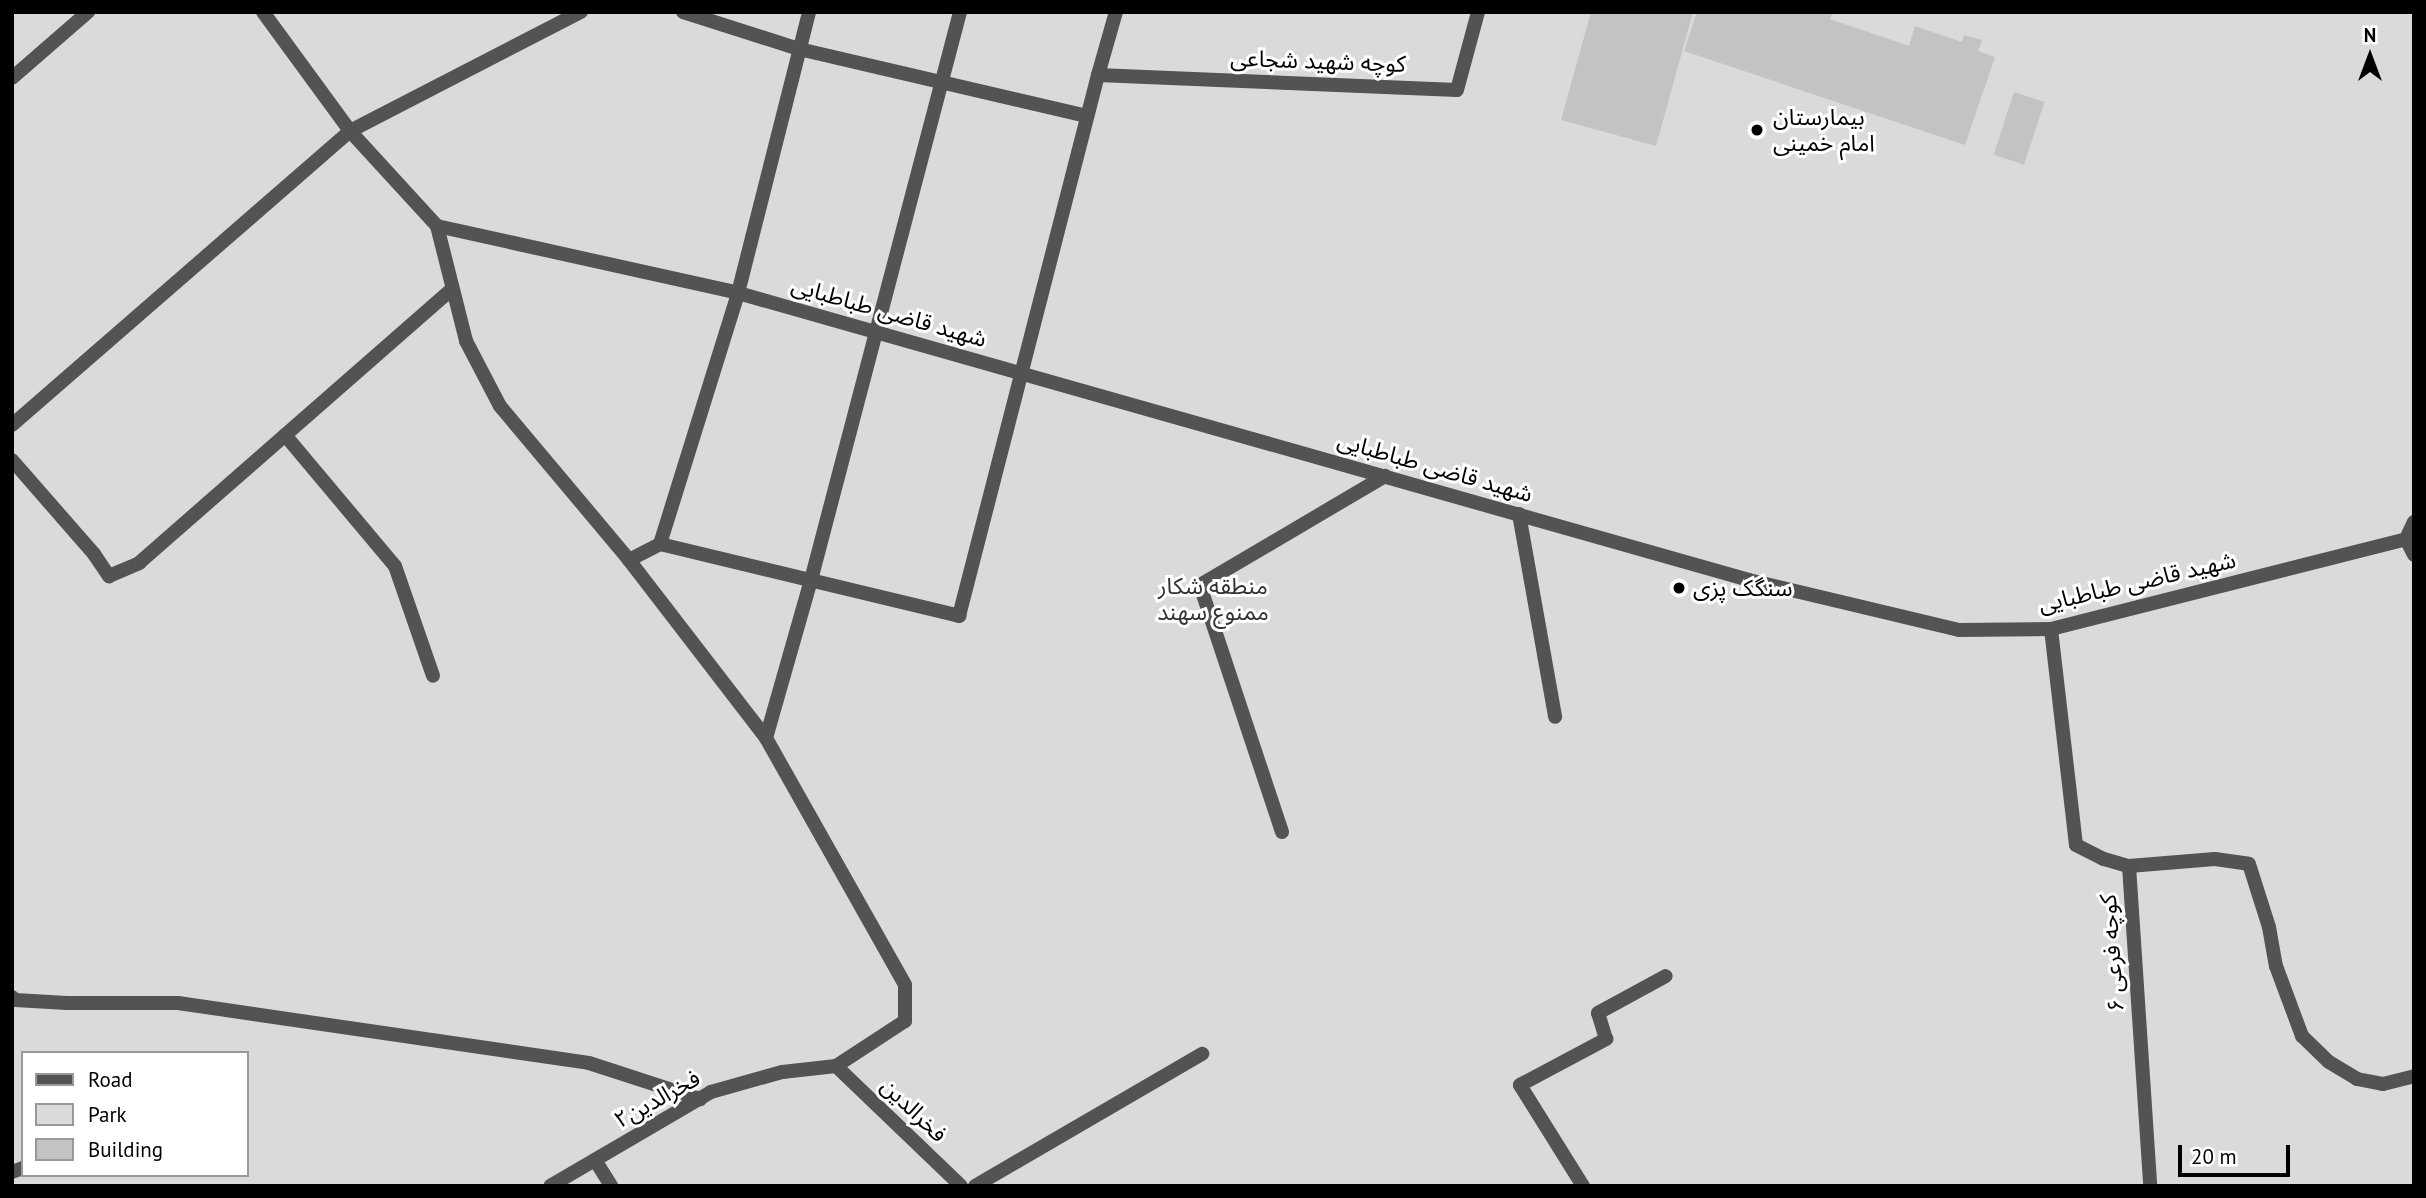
<!DOCTYPE html>
<html>
<head>
<meta charset="utf-8">
<style>
	body { margin:0 }
	#map { position:relative; width:2426px; height:1198px; overflow:hidden; background:#fff; font-family:"PT Sans","Noto Sans Arabic",sans-serif }
	div>[style] { position:absolute }
	.green>* { inset:0; background:#dadada }
	.building>* { inset:0; background:#c3c3c3; transform-origin:0 0 }
	.lane>* { height:14px; margin:-7px; padding:0 7px; transform-origin:7px; border-radius:7px; background:#535353 }
	.street>* { height:14px; margin:-7px; padding:0 7px; transform-origin:7px; border-radius:7px; background:#535353 }
	.dots>* { width:19px; height:19px; translate:-50% -50%; box-sizing:border-box; border:4px solid #fff; border-radius:50% }
	span { translate:-50% -50%; white-space:nowrap; text-align:center; line-height:1.15; -webkit-text-stroke:6px #fff; paint-order:stroke }
	.street-label { font-size:23px; color:#000 }
	.poi-label { font-size:23px; color:#000 }
	.left { translate:0 -50%; text-align:left }
	.park-label { font-size:23px; color:#313131 }
	.frame { position:absolute; inset:0; border:14px solid #000; pointer-events:none }
	.legend { position:absolute; left:21px; top:1051px; width:228px; height:126px; box-sizing:border-box; background:#fff; border:2px solid #999; margin:0; padding:9px 12px; list-style:none; font-size:21px; color:#000 }
	.legend li { display:flex; align-items:center; gap:14px; height:35px }
	.legend b { width:35px; border:2px solid #999 }
	.north { position:absolute; left:2335px; top:21px; width:70px; height:70px; -webkit-text-stroke:5px #fff; paint-order:stroke; rotate:0deg; font-size:19px; font-weight:700; line-height:28px; text-align:center; color:#000 }
	.north::after { content:''; display:block; margin:auto; width:24px; height:32px; background:#000; clip-path:polygon(50% 0,100% 100%,50% 72%,0 100%) }
	.scale { position:absolute; left:2178px; top:1145px; width:112px; height:32px; box-sizing:border-box; border:4px solid #000; border-top:0; padding-left:9px; font-size:21px; line-height:24px; white-space:nowrap; color:#000; -webkit-text-stroke:5px #fff; paint-order:stroke }
</style>
</head>
<body>
<div id="map">
	<div class="green">
		<div style="clip-path:polygon(evenodd,12px 12px,2414px 12px,2414px 1186px,12px 1186px,12px 12px,23px 1053px,247px 1053px,247px 1175px,23px 1175px,23px 1053px)"></div>
	</div>
	<div class="building">
		<div style="clip-path:polygon(1591px 12px,1693px 12px,1656px 146px,1561px 120px)"></div>
		<div style="clip-path:polygon(1697px 12px,1833px 12px,1830px 19px,1909px 46px,1915px 26px,1962px 42px,1964px 35px,1982px 40px,1978px 51px,1995px 57px,1965px 145px,1684px 51px)"></div>
		<div style="left:2014px;top:92px;width:32px;height:66px;rotate:18deg"></div>
	</div>
	<div class="lane">
		<div style="left:1098px;top:75px;width:66px;rotate:-74.1deg"></div>
		<div style="left:285px;top:435px;width:171px;rotate:50deg"></div>
		<div style="left:395px;top:566px;width:116px;rotate:70.9deg"></div>
		<div style="left:12px;top:460px;width:125px;rotate:48.9deg"></div>
		<div style="left:94px;top:554px;width:27px;rotate:56deg"></div>
		<div style="left:109px;top:576px;width:33px;rotate:-23deg"></div>
		<div style="left:139px;top:563px;width:416px;rotate:-41.2deg"></div>
		<div style="left:660px;top:544px;width:263px;rotate:-72.7deg"></div>
		<div style="left:738px;top:293px;width:290px;rotate:-75.8deg"></div>
		<div style="left:766px;top:738px;width:164px;rotate:-74.1deg"></div>
		<div style="left:811px;top:580px;width:587px;rotate:-75.3deg"></div>
		<div style="left:2129px;top:866px;width:86px;rotate:-4.7deg"></div>
		<div style="left:2215px;top:859px;width:34px;rotate:8deg"></div>
		<div style="left:2249px;top:864px;width:66px;rotate:72.4deg"></div>
		<div style="left:2269px;top:927px;width:40px;rotate:80deg"></div>
		<div style="left:2276px;top:966px;width:75px;rotate:69.6deg"></div>
		<div style="left:2302px;top:1036px;width:37px;rotate:44deg"></div>
		<div style="left:2329px;top:1062px;width:33px;rotate:31deg"></div>
		<div style="left:2357px;top:1079px;width:26px;rotate:11deg"></div>
		<div style="left:2383px;top:1084px;width:32px;rotate:-14deg"></div>
		<div style="left:595px;top:1160px;width:31px;rotate:58deg"></div>
		<div style="left:975px;top:1186px;width:263px;rotate:-30.2deg"></div>
		<div style="left:1583px;top:1186px;width:119px;rotate:-122deg"></div>
		<div style="left:1520px;top:1085px;width:98px;rotate:-28.1deg"></div>
		<div style="left:1606px;top:1039px;width:27px;rotate:-107deg"></div>
		<div style="left:1598px;top:1013px;width:77px;rotate:-28.6deg"></div>
	</div>
	<div class="street">
		<div style="left:263px;top:12px;width:147px;rotate:53.8deg"></div>
		<div style="left:350px;top:131px;width:129px;rotate:47.5deg"></div>
		<div style="left:437px;top:226px;width:119px;rotate:75.8deg"></div>
		<div style="left:466px;top:341px;width:73px;rotate:62.4deg"></div>
		<div style="left:500px;top:406px;width:201px;rotate:50deg"></div>
		<div style="left:629px;top:560px;width:225px;rotate:52.4deg"></div>
		<div style="left:766px;top:738px;width:283px;rotate:60.6deg"></div>
		<div style="left:905px;top:985px;width:36px;rotate:90deg"></div>
		<div style="left:905px;top:1021px;width:82px;rotate:146.9deg"></div>
		<div style="left:836px;top:1066px;width:54px;rotate:173.7deg"></div>
		<div style="left:782px;top:1072px;width:74px;rotate:164.3deg"></div>
		<div style="left:711px;top:1092px;width:186px;rotate:149.7deg"></div>
		<div style="left:683px;top:12px;width:122px;rotate:17.7deg"></div>
		<div style="left:799px;top:49px;width:295px;rotate:13.1deg"></div>
		<div style="left:12px;top:78px;width:101px;rotate:-41deg"></div>
		<div style="left:437px;top:226px;width:308px;rotate:12.5deg"></div>
		<div style="left:738px;top:293px;width:1051px;rotate:15.85deg"></div>
		<div style="left:1749px;top:580px;width:216px;rotate:13.4deg"></div>
		<div style="left:1959px;top:630px;width:92px;rotate:-0.6deg"></div>
		<div style="left:2051px;top:629px;width:366px;rotate:-14.2deg"></div>
		<div style="left:2406px;top:539px;width:19px;rotate:-65deg"></div>
		<div style="left:12px;top:425px;width:448px;rotate:-41deg"></div>
		<div style="left:350px;top:131px;width:260px;rotate:-27.3deg"></div>
		<div style="left:1519px;top:514px;width:206px;rotate:79.9deg"></div>
		<div style="left:2406px;top:539px;width:18px;rotate:63deg"></div>
		<div style="left:629px;top:560px;width:35px;rotate:-27deg"></div>
		<div style="left:660px;top:544px;width:308px;rotate:13.5deg"></div>
		<div style="left:959px;top:616px;width:559px;rotate:-75.59deg"></div>
		<div style="left:1098px;top:75px;width:359px;rotate:2.4deg"></div>
		<div style="left:1457px;top:90px;width:81px;rotate:-74.9deg"></div>
		<div style="left:2051px;top:629px;width:217px;rotate:83.4deg"></div>
		<div style="left:2076px;top:845px;width:31px;rotate:27deg"></div>
		<div style="left:2104px;top:859px;width:26px;rotate:16deg"></div>
		<div style="left:2129px;top:866px;width:321px;rotate:86.2deg"></div>
		<div style="left:1282px;top:832px;width:260px;rotate:-108.4deg"></div>
		<div style="left:1200px;top:585px;width:215px;rotate:-30.5deg"></div>
		<div style="left:12px;top:997px;width:4px;rotate:45deg"></div>
		<div style="left:15px;top:1000px;width:52px;rotate:3.3deg"></div>
		<div style="left:67px;top:1003px;width:111px"></div>
		<div style="left:178px;top:1003px;width:415px;rotate:8.3deg"></div>
		<div style="left:589px;top:1063px;width:117px;rotate:18deg"></div>
		<div style="left:836px;top:1066px;width:173px;rotate:43.8deg"></div>
		<div style="left:12px;top:1172px;width:12px;rotate:-20deg"></div>
	</div>
	<div class="dots">
		<div style="left:1757px;top:130px;background:#000"></div>
		<div style="left:1679px;top:588px;background:#000"></div>
	</div>
	<div class="street-label">
		<span style="left:1318px;top:61px;rotate:2deg">کوچه شهید شجاعی</span>
		<span style="left:889px;top:312px;rotate:16deg">شهید قاضی طباطبایی</span>
		<span style="left:1435px;top:467px;rotate:16deg">شهید قاضی طباطبایی</span>
		<span style="left:2137px;top:582px;rotate:-13deg">شهید قاضی طباطبایی</span>
		<span style="left:2112px;top:953px;rotate:-94deg">کوچه فرعی ۶</span>
		<span style="left:657px;top:1099px;rotate:-29deg">فخرالدین۲</span>
		<span style="left:914px;top:1110px;rotate:44deg">فخرالدین</span>
	</div>
	<div class="poi-label">
		<span class="left" style="left:1773px;top:130px">بیمارستان<br>امام خمینی</span>
		<span class="left" style="left:1693px;top:588px">سنگک پزی</span>
	</div>
	<div class="park-label">
		<span style="left:1213px;top:599px">منطقه شکار<br>ممنوع سهند</span>
	</div>
	<div class="frame"></div>
	<ul class="legend">
	<li><b style="height:9px;background:#535353"></b>Road</li>
	<li><b style="height:19px;background:#dadada"></b>Park</li>
	<li><b style="height:19px;background:#c3c3c3"></b>Building</li>
	</ul>
	<div class="north">N</div>
	<div class="scale">20 m</div>
</div>
</body>
</html>
